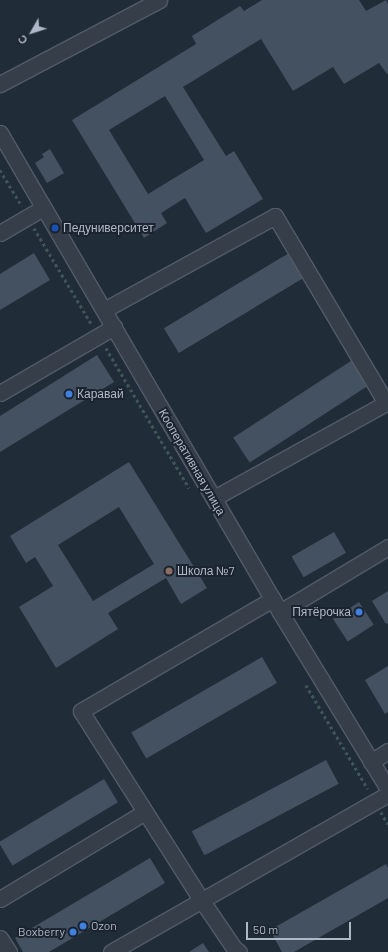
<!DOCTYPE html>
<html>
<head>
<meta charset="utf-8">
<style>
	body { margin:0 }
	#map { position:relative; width:388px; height:952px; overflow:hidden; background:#212c39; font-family:Barlow,sans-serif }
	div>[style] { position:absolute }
	.building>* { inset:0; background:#445161; transform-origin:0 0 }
	.path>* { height:2.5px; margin-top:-1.25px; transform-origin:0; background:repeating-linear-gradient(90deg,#405557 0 3px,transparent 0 6px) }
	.roads { filter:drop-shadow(1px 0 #525b67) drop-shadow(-1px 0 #525b67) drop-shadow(0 1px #525b67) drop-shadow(0 -1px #525b67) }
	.minor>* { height:15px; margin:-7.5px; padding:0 7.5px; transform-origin:7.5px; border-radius:7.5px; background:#353e49 }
	.dots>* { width:11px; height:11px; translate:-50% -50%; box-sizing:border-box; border:2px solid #1a232e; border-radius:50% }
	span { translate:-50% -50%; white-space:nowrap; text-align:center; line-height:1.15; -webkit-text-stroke:4px #1a232e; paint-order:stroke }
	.poi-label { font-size:12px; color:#afb8c6 }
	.left { translate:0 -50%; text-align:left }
	.right { translate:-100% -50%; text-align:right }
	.street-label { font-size:12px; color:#afb8c6 }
	.north { position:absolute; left:12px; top:12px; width:40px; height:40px; -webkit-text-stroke:3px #1a232e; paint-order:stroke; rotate:231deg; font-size:11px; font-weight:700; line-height:16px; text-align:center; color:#afb8c6 }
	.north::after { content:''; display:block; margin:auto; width:14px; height:18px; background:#afb8c6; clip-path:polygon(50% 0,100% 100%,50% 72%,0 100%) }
	.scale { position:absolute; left:246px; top:922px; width:105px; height:18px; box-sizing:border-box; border:2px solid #afb8c6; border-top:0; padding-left:5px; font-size:12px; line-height:14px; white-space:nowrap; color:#afb8c6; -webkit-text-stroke:3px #1a232e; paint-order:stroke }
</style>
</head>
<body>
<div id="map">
	<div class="building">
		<div style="clip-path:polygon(evenodd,262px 0,359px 0,366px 11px,386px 0,388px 4px,388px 73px,387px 74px,379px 63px,344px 84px,333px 67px,293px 91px,261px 39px,183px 87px,226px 156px,234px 151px,263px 199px,206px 233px,185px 198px,161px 213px,167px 223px,144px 238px,72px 120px,196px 44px,192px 36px,240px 6px,244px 11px,262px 0,165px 96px,204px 160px,148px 194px,109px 130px,165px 96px)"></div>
		<div style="clip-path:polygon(50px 149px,64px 173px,47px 183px,35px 163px,44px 157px,42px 154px)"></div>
		<div style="clip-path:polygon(34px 253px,50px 280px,0 310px,0 274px)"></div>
		<div style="left:289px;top:253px;width:29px;height:146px;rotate:59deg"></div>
		<div style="clip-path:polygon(97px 355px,114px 382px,0 452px,0 416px)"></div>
		<div style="left:354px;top:359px;width:30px;height:144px;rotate:57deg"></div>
		<div style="clip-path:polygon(evenodd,129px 462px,207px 588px,181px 604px,166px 578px,108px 613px,118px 629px,56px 668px,19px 607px,53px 586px,35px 557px,26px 563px,10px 536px,129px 462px,119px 507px,154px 564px,93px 601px,58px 545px,119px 507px)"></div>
		<div style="left:334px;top:532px;width:24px;height:49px;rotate:60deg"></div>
		<div style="clip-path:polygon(388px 591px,388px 623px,386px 624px,372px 601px)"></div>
		<div style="left:359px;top:602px;width:27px;height:31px;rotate:57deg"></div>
		<div style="left:262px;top:657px;width:30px;height:151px;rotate:60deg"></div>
		<div style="clip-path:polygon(388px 666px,388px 712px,385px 714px,365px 680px)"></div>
		<div style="left:326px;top:760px;width:27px;height:152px;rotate:62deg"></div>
		<div style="left:104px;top:779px;width:27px;height:123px;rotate:59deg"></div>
		<div style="clip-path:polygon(150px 858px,165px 883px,49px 952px,23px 952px,15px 938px)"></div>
		<div style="clip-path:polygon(386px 864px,388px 868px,388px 898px,294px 952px,282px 952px,270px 930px)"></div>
		<div style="clip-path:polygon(203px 943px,209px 952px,189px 952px)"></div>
	</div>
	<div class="path">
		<div style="left:0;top:170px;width:42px;rotate:58.6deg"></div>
		<div style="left:34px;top:228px;width:113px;rotate:59.1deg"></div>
		<div style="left:106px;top:348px;width:163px;rotate:59.3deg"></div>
		<div style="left:306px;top:685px;width:121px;rotate:59.2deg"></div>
		<div style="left:381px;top:812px;width:14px;rotate:60deg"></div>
	</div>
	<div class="roads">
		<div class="minor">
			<div style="left:0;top:84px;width:180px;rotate:-27.8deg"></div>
			<div style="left:0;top:133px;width:555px;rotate:59.69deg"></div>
			<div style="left:280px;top:612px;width:207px;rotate:58.6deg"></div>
			<div style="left:0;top:233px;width:50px;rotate:-30.2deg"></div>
			<div style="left:104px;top:310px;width:195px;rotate:-28.8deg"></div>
			<div style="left:275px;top:216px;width:217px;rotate:59.3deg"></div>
			<div style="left:386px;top:403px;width:196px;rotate:151.1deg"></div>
			<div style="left:0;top:393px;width:132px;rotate:-30.1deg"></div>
			<div style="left:280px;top:612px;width:126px;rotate:-31deg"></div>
			<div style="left:371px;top:762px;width:20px;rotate:-33deg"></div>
			<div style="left:0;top:899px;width:169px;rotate:-31deg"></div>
			<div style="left:0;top:938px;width:17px;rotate:57deg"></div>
			<div style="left:111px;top:952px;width:319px;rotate:-29.7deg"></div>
			<div style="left:239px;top:952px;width:6px;rotate:-141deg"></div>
			<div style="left:234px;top:948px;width:57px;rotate:-124.2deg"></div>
			<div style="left:202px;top:901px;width:225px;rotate:-122.5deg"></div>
			<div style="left:81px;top:711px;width:222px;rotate:-30.3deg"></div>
		</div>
	</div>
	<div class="dots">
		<div style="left:55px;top:228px;background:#1a4fb4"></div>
		<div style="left:69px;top:394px;background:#3f7fe0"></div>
		<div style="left:169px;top:571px;background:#8d6e63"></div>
		<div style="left:359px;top:612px;background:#3f7fe0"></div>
		<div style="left:83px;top:926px;background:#3f7fe0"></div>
		<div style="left:73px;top:932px;background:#3f7fe0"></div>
	</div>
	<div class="poi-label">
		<span class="left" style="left:63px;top:228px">Педуниверситет</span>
		<span class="left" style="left:77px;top:394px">Каравай</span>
		<span class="left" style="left:177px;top:571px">Школа №7</span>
		<span class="right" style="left:351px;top:612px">Пятёрочка</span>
		<span class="left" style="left:91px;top:926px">Ozon</span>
		<span class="right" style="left:65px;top:932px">Boxberry</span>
	</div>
	<div class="street-label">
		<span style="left:192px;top:462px;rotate:60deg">Кооперативная улица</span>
	</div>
	<div class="north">С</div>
	<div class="scale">50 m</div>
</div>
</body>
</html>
